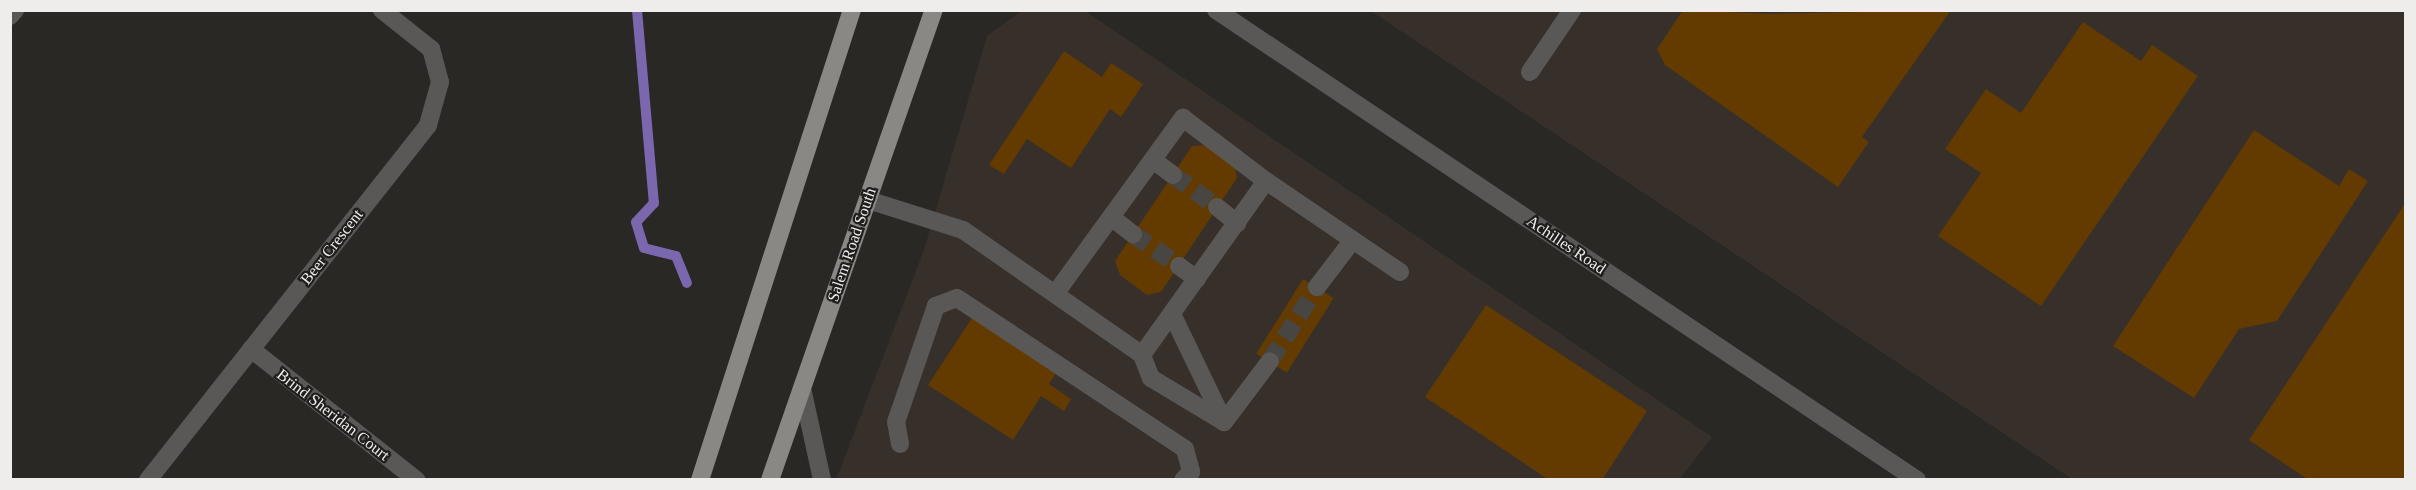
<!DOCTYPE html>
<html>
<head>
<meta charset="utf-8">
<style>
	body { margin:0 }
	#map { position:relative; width:2416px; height:490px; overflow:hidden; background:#2a2825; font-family:"Times New Roman",serif }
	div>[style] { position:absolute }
	.built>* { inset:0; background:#37302a }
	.stream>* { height:10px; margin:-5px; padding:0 5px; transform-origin:5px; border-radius:5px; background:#7a67ae }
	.building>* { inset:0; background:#633a00; transform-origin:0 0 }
	.minor-tunnel>* { height:18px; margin-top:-9px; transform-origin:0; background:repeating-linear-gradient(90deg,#484643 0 18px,transparent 0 27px) }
	.minor>* { height:18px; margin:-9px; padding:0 9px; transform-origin:9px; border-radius:9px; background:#5a5857 }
	.major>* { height:18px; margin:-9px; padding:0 9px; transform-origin:9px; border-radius:9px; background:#8a8885 }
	span { translate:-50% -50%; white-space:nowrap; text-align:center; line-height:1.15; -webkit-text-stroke:4.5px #201e1c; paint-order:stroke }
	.street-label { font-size:16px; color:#efedec }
	.frame { position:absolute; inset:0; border:12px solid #efedec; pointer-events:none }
</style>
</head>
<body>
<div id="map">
	<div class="built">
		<div style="clip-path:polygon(1023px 10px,1085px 11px,1712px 437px,1679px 480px,836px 480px,924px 250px,987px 36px)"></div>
		<div style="clip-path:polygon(1371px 11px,2405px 11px,2405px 479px,2072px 479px)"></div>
	</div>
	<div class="stream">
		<div style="left:637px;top:10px;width:194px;rotate:85deg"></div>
		<div style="left:654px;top:203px;width:26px;rotate:133deg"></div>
		<div style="left:636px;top:222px;width:27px;rotate:73deg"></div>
		<div style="left:644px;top:248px;width:33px;rotate:14deg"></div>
		<div style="left:676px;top:256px;width:29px;rotate:68deg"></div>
	</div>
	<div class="building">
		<div style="clip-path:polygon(1683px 10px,1772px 14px,1951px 10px,1862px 137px,1869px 142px,1838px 187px,1665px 65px,1657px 49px)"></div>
		<div style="clip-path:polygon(2083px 22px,2141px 61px,2152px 45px,2198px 76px,2041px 306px,1938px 236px,1981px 173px,1945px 149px,1986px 89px,2021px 113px)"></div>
		<div style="clip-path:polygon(1064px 51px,1102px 77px,1111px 63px,1143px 84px,1121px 117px,1110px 109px,1071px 168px,1027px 139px,1004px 174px,989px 165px)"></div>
		<div style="clip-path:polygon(2254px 130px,2339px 186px,2349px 169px,2368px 181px,2277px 321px,2239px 329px,2194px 398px,2113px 346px)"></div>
		<div style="clip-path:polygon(1205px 145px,1235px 164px,1237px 178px,1161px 292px,1147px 295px,1120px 275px,1115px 261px,1192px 146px)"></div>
		<div style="clip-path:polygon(2406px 202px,2406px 480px,2309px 480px,2249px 440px)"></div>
		<div style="left:1303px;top:279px;width:36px;height:88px;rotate:32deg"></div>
		<div style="clip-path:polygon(1486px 305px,1647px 411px,1602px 480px,1549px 480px,1425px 397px)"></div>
		<div style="clip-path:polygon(974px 315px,1058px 370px,1049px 384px,1071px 399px,1064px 411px,1041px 396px,1013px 440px,928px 385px)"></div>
	</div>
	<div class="minor-tunnel">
		<div style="left:1173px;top:175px;width:54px;rotate:36deg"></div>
		<div style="left:1133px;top:234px;width:56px;rotate:34.8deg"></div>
		<div style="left:1270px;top:361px;width:88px;rotate:-57.6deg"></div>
	</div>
	<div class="minor">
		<div style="left:1216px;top:10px;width:844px;rotate:33.84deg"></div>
		<div style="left:10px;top:16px;width:8px;rotate:-50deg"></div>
		<div style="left:1530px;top:72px;width:75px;rotate:-55.9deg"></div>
		<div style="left:1153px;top:160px;width:25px;rotate:37deg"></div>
		<div style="left:1266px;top:181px;width:162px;rotate:34.2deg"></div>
		<div style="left:868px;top:200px;width:100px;rotate:17.5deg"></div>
		<div style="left:963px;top:230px;width:218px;rotate:34.9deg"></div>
		<div style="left:1142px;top:355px;width:25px;rotate:69deg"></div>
		<div style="left:1151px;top:378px;width:85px;rotate:31.1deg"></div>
		<div style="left:1224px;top:422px;width:76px;rotate:-53deg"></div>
		<div style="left:1217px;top:207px;width:26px;rotate:39deg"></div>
		<div style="left:1111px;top:217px;width:28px;rotate:38deg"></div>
		<div style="left:1179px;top:266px;width:22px;rotate:36deg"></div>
		<div style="left:1317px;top:287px;width:58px;rotate:-52.7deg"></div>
		<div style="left:1055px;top:294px;width:218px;rotate:-54deg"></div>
		<div style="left:1183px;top:118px;width:104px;rotate:37.2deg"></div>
		<div style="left:1266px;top:181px;width:214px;rotate:125.5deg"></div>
		<div style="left:1172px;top:314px;width:120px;rotate:64.3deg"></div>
		<div style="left:251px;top:349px;width:211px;rotate:38.4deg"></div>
		<div style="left:802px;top:388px;width:94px;rotate:77.7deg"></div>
		<div style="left:900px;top:444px;width:22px;rotate:-100deg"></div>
		<div style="left:896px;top:422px;width:123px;rotate:-71deg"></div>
		<div style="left:936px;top:306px;width:22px;rotate:-21deg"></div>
		<div style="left:957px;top:298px;width:273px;rotate:33.5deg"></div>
		<div style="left:1185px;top:449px;width:24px;rotate:75deg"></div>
		<div style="left:1191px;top:472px;width:11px;rotate:135deg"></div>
		<div style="left:148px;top:480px;width:452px;rotate:-51.7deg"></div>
		<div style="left:428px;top:125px;width:45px;rotate:-74.4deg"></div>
		<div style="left:440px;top:82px;width:34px;rotate:-105deg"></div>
		<div style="left:431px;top:49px;width:63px;rotate:-141.5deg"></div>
	</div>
	<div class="major">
		<div style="left:700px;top:480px;width:494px;rotate:-72.1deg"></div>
		<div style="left:770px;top:480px;width:498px;rotate:-70.8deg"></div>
	</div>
	<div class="street-label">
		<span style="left:852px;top:245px;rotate:-71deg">Salem Road South</span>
		<span style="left:1566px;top:245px;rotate:34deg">Achilles Road</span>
		<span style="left:332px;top:247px;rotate:-52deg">Beer Crescent</span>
		<span style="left:333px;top:415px;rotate:38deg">Brind Sheridan Court</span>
	</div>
	<div class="frame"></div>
</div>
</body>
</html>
